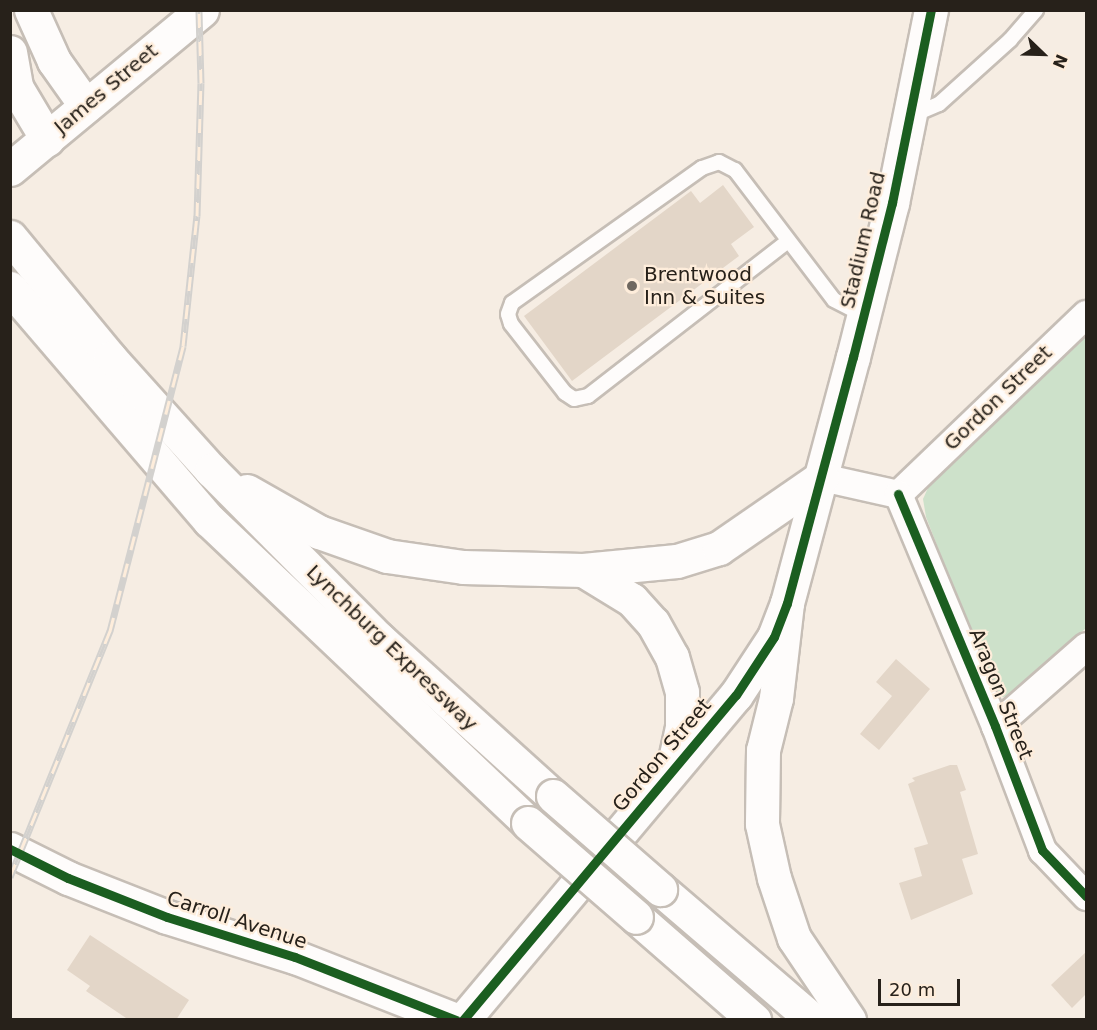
<!DOCTYPE html>
<html>
<head>
<meta charset="utf-8">
<style>
	body { margin:0 }
	#map { position:relative; width:1097px; height:1030px; overflow:hidden; background:#f6ede3; font-family:"DejaVu Sans",sans-serif }
	div>[style] { position:absolute }
	.green>* { inset:0; background:#cde1ca }
	.building>* { inset:0; background:#e3d6c8 }
	.roads { filter:drop-shadow(2px 0 #c6beb6) drop-shadow(-2px 0 #c6beb6) drop-shadow(0 2px #c6beb6) drop-shadow(0 -2px #c6beb6) }
	.service>* { height:14px; margin:-7px; padding:0 7px; transform-origin:7px; border-radius:7px; background:#fefcfb }
	.minor>* { height:27px; margin:-13.5px; padding:0 13.5px; transform-origin:13.5px; border-radius:13.5px; background:#fefcfb }
	.tertiary>* { height:33px; margin:-16.5px; padding:0 16.5px; transform-origin:16.5px; border-radius:16.5px; background:#fefcfb }
	.motorway>* { height:33px; margin:-16.5px; padding:0 16.5px; transform-origin:16.5px; border-radius:16.5px; background:#fefcfb }
	.rail>* { height:7px; margin-top:-3.5px; transform-origin:0; background:repeating-linear-gradient(90deg,#feeddb 0 14px,#d3d1ce 0 28px); box-sizing:border-box; border-block:2px solid #d3d1ce }
	.bridges { filter:drop-shadow(2px 0 #c6beb6) drop-shadow(-2px 0 #c6beb6) drop-shadow(0 2px #c6beb6) drop-shadow(0 -2px #c6beb6) }
	.motorway-bridge>* { height:33px; margin:-16.5px; padding:0 16.5px; transform-origin:16.5px; border-radius:16.5px; background:#fefcfb }
	.cycleway>* { height:9px; margin:-4.5px; padding:0 4.5px; transform-origin:4.5px; border-radius:4.5px; background:#1b5e20 }
	.dots>* { width:16px; height:16px; translate:-50% -50%; box-sizing:border-box; border:3px solid #feeddb; border-radius:50% }
	span { translate:-50% -50%; white-space:nowrap; text-align:center; line-height:1.15; -webkit-text-stroke:4.5px #feeddb; paint-order:stroke }
	.street-label { font-size:20px; color:#27211a }
	.poi-label { font-size:20px; color:#27211a }
	.left { translate:0 -50%; text-align:left }
	.frame { position:absolute; inset:0; border:12px solid #27211a; pointer-events:none }
	.north { position:absolute; left:1013px; top:24px; width:60px; height:60px; -webkit-text-stroke:4px #feeddb; paint-order:stroke; rotate:113deg; font-size:16px; font-weight:700; line-height:24px; text-align:center; color:#27211a }
	.north::after { content:''; display:block; margin:auto; width:21px; height:27px; background:#27211a; clip-path:polygon(50% 0,100% 100%,50% 72%,0 100%) }
	.scale { position:absolute; left:878px; top:979px; width:82px; height:27px; box-sizing:border-box; border:3px solid #27211a; border-top:0; padding-left:8px; font-size:18px; line-height:21px; white-space:nowrap; color:#27211a; -webkit-text-stroke:4px #feeddb; paint-order:stroke }
</style>
</head>
<body>
<div id="map">
	<div class="green">
		<div style="clip-path:polygon(1086px 336px,1086px 628px,1012px 695px,1003px 697px,993px 690px,926px 517px,923px 499px,932px 479px)"></div>
	</div>
	<div class="building">
		<div style="clip-path:polygon(723px 185px,754px 227px,731px 244px,739px 256px,572px 381px,524px 316px,691px 191px,700px 203px)"></div>
		<div style="clip-path:polygon(896px 659px,930px 689px,879px 750px,860px 734px,892px 696px,876px 682px)"></div>
		<div style="clip-path:polygon(950px 765px,957px 765px,966px 790px,960px 792px,978px 854px,962px 859px,973px 894px,911px 920px,899px 883px,922px 876px,914px 848px,928px 844px,908px 784px,915px 781px,912px 778px)"></div>
		<div style="clip-path:polygon(90px 935px,189px 1000px,176px 1020px,129px 1020px,86px 991px,90px 986px,67px 970px)"></div>
		<div style="clip-path:polygon(1086px 952px,1086px 994px,1072px 1008px,1051px 985px)"></div>
	</div>
	<div class="roads">
		<div class="service">
			<div style="left:913px;top:115px;width:28px;rotate:-23deg"></div>
			<div style="left:939px;top:104px;width:96px;rotate:-42deg"></div>
			<div style="left:1010px;top:40px;width:40px;rotate:-49deg"></div>
			<div style="left:788px;top:241px;width:253px;rotate:142.2deg"></div>
			<div style="left:588px;top:396px;width:14px;rotate:168deg"></div>
			<div style="left:574px;top:399px;width:11px;rotate:-146deg"></div>
			<div style="left:565px;top:393px;width:88px;rotate:-128deg"></div>
			<div style="left:511px;top:324px;width:10px;rotate:-107deg"></div>
			<div style="left:508px;top:314px;width:12px;rotate:-70deg"></div>
			<div style="left:512px;top:303px;width:233px;rotate:-35.4deg"></div>
			<div style="left:702px;top:168px;width:18px;rotate:-19deg"></div>
			<div style="left:719px;top:162px;width:18px;rotate:27deg"></div>
			<div style="left:735px;top:170px;width:163px;rotate:52.7deg"></div>
			<div style="left:834px;top:300px;width:34px;rotate:27deg"></div>
		</div>
		<div class="minor">
			<div style="left:822px;top:477px;width:78px;rotate:12.6deg"></div>
			<div style="left:898px;top:494px;width:260px;rotate:-43.8deg"></div>
			<div style="left:898px;top:494px;width:251px;rotate:67.3deg"></div>
			<div style="left:995px;top:726px;width:133px;rotate:69.2deg"></div>
			<div style="left:1042px;top:850px;width:64px;rotate:46.3deg"></div>
			<div style="left:995px;top:726px;width:121px;rotate:-41.3deg"></div>
		</div>
		<div class="tertiary">
			<div style="left:10px;top:169px;width:249px;rotate:-39.6deg"></div>
			<div style="left:10px;top:849px;width:65px;rotate:26.6deg"></div>
			<div style="left:68px;top:878px;width:106px;rotate:21.5deg"></div>
			<div style="left:167px;top:917px;width:134px;rotate:17.4deg"></div>
			<div style="left:295px;top:957px;width:173px;rotate:21.4deg"></div>
			<div style="left:463px;top:1020px;width:424px;rotate:-50deg"></div>
			<div style="left:736px;top:695px;width:69px;rotate:-56.8deg"></div>
			<div style="left:774px;top:637px;width:36px;rotate:-69deg"></div>
			<div style="left:787px;top:603px;width:255px;rotate:-75deg"></div>
			<div style="left:853px;top:357px;width:159px;rotate:-75.8deg"></div>
			<div style="left:892px;top:203px;width:197px;rotate:-78.6deg"></div>
		</div>
		<div class="motorway">
			<div style="left:31px;top:10px;width:56px;rotate:65.7deg"></div>
			<div style="left:54px;top:61px;width:55px;rotate:54.6deg"></div>
			<div style="left:10px;top:52px;width:36px;rotate:80deg"></div>
			<div style="left:16px;top:87px;width:61px;rotate:59.2deg"></div>
			<div style="left:10px;top:237px;width:157px;rotate:50.4deg"></div>
			<div style="left:110px;top:358px;width:151px;rotate:48deg"></div>
			<div style="left:211px;top:470px;width:238px;rotate:45.2deg"></div>
			<div style="left:379px;top:639px;width:234px;rotate:42.1deg"></div>
			<div style="left:10px;top:288px;width:306px;rotate:49.4deg"></div>
			<div style="left:209px;top:520px;width:440px;rotate:43.5deg"></div>
			<div style="left:247px;top:491px;width:83px;rotate:29.7deg"></div>
			<div style="left:319px;top:532px;width:72px;rotate:19.4deg"></div>
			<div style="left:387px;top:556px;width:77px;rotate:8.2deg"></div>
			<div style="left:463px;top:567px;width:120px;rotate:1.4deg"></div>
			<div style="left:583px;top:570px;width:94px;rotate:-5.5deg"></div>
			<div style="left:677px;top:561px;width:44px;rotate:-17.2deg"></div>
			<div style="left:719px;top:548px;width:125px;rotate:-34.6deg"></div>
			<div style="left:583px;top:570px;width:57px;rotate:31.5deg"></div>
			<div style="left:632px;top:600px;width:31px;rotate:48deg"></div>
			<div style="left:653px;top:623px;width:39px;rotate:61deg"></div>
			<div style="left:672px;top:657px;width:36px;rotate:74deg"></div>
			<div style="left:682px;top:692px;width:35px;rotate:90deg"></div>
			<div style="left:682px;top:727px;width:43px;rotate:102.1deg"></div>
			<div style="left:787px;top:603px;width:96px;rotate:96.6deg"></div>
			<div style="left:776px;top:698px;width:54px;rotate:104deg"></div>
			<div style="left:763px;top:750px;width:74px;rotate:90.8deg"></div>
			<div style="left:762px;top:824px;width:55px;rotate:77.5deg"></div>
			<div style="left:774px;top:878px;width:63px;rotate:71.6deg"></div>
			<div style="left:794px;top:938px;width:99px;rotate:56.1deg"></div>
			<div style="left:660px;top:889px;width:201px;rotate:40.6deg"></div>
			<div style="left:636px;top:917px;width:157px;rotate:41.1deg"></div>
		</div>
	</div>
	<div class="rail">
		<div style="left:10px;top:877px;width:266px;rotate:-67.9deg"></div>
		<div style="left:110px;top:631px;width:294px;rotate:-75.6deg"></div>
		<div style="left:183px;top:346px;width:131px;rotate:-83.9deg"></div>
		<div style="left:197px;top:216px;width:133px;rotate:-88.3deg"></div>
		<div style="left:201px;top:83px;width:73px;rotate:-91.6deg"></div>
	</div>
	<div class="bridges">
		<div class="motorway-bridge">
			<div style="left:553px;top:796px;width:142px;rotate:41deg"></div>
			<div style="left:528px;top:823px;width:143px;rotate:41deg"></div>
		</div>
	</div>
	<div class="cycleway">
		<div style="left:898px;top:494px;width:251px;rotate:67.3deg"></div>
		<div style="left:995px;top:726px;width:133px;rotate:69.2deg"></div>
		<div style="left:1042px;top:850px;width:64px;rotate:46.3deg"></div>
		<div style="left:10px;top:849px;width:65px;rotate:26.6deg"></div>
		<div style="left:68px;top:878px;width:106px;rotate:21.5deg"></div>
		<div style="left:167px;top:917px;width:134px;rotate:17.4deg"></div>
		<div style="left:295px;top:957px;width:173px;rotate:21.4deg"></div>
		<div style="left:463px;top:1020px;width:424px;rotate:-50deg"></div>
		<div style="left:736px;top:695px;width:69px;rotate:-56.8deg"></div>
		<div style="left:774px;top:637px;width:36px;rotate:-69deg"></div>
		<div style="left:787px;top:603px;width:255px;rotate:-75deg"></div>
		<div style="left:853px;top:357px;width:159px;rotate:-75.8deg"></div>
		<div style="left:892px;top:203px;width:197px;rotate:-78.6deg"></div>
	</div>
	<div class="dots">
		<div style="left:632px;top:286px;background:#6f6860"></div>
	</div>
	<div class="street-label">
		<span style="left:106px;top:89px;rotate:-40deg">James Street</span>
		<span style="left:863px;top:240px;rotate:-77deg">Stadium Road</span>
		<span style="left:998px;top:398px;rotate:-44deg">Gordon Street</span>
		<span style="left:392px;top:648px;rotate:44deg">Lynchburg Expressway</span>
		<span style="left:1001px;top:694px;rotate:68deg">Aragon Street</span>
		<span style="left:662px;top:755px;rotate:-50deg">Gordon Street</span>
		<span style="left:237px;top:920px;rotate:18deg">Carroll Avenue</span>
	</div>
	<div class="poi-label">
		<span class="left" style="left:644px;top:286px">Brentwood<br>Inn &amp; Suites</span>
	</div>
	<div class="frame"></div>
	<div class="north">N</div>
	<div class="scale">20 m</div>
</div>
</body>
</html>
